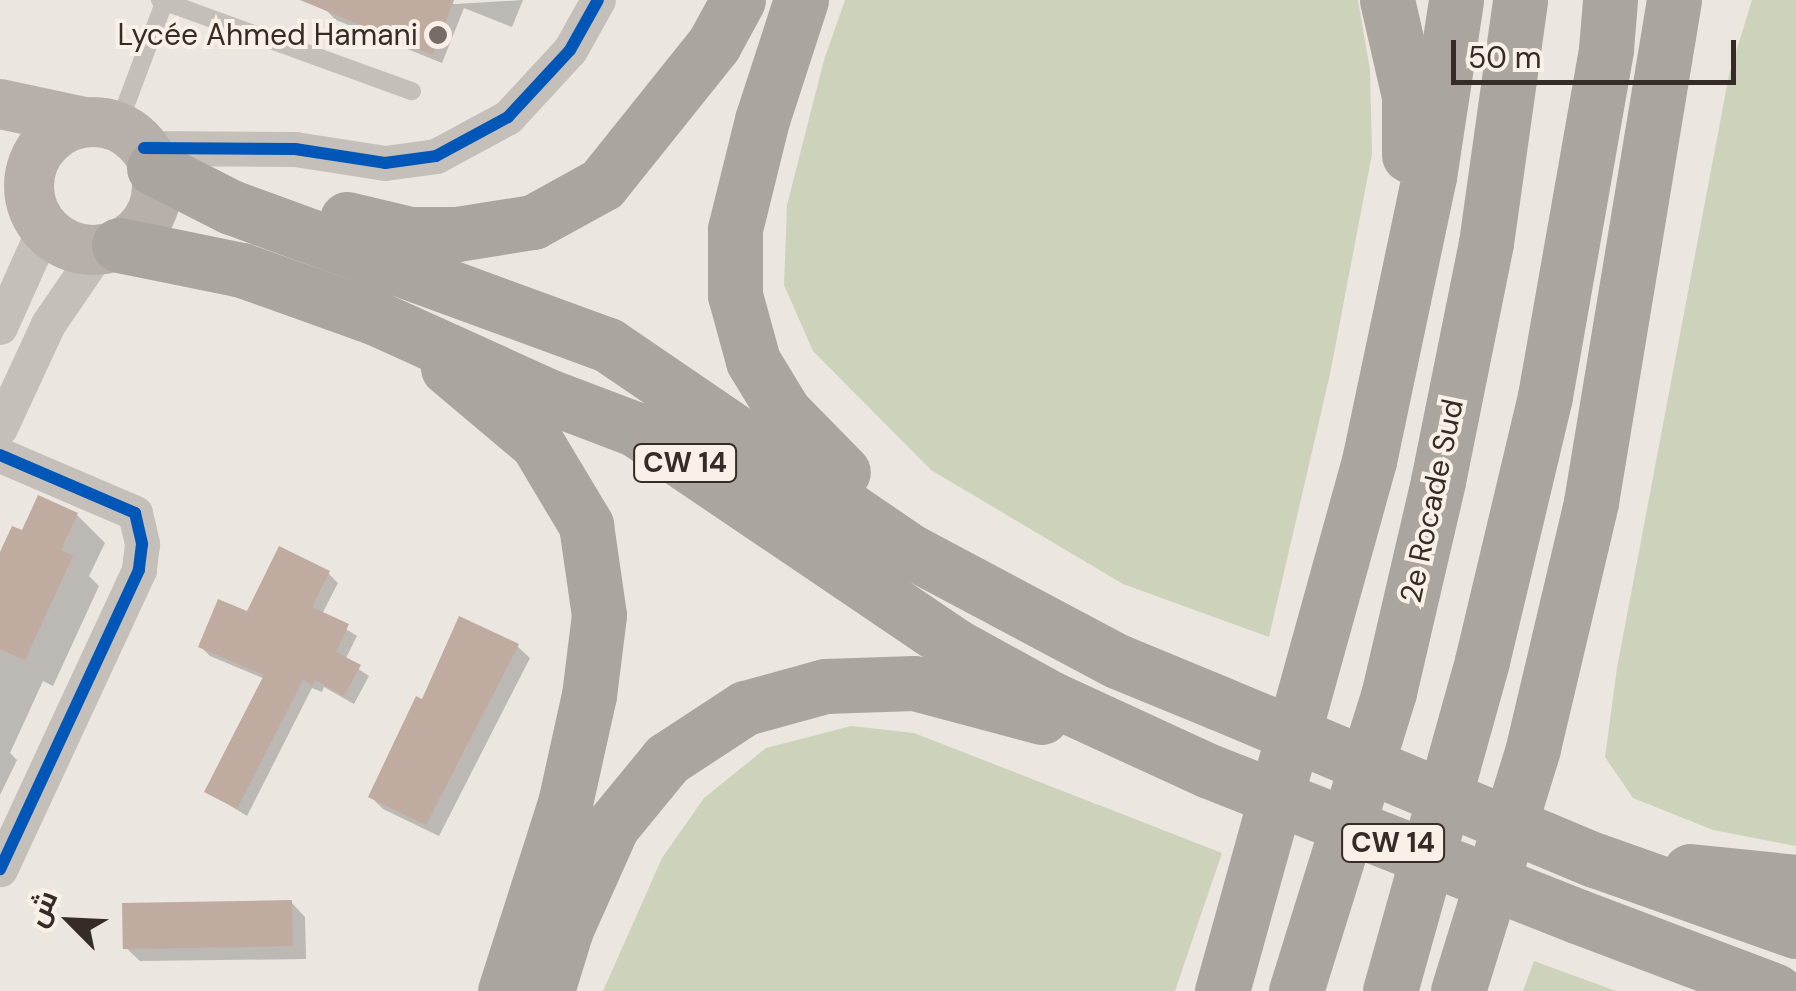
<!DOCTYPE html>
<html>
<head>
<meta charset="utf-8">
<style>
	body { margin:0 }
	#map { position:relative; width:1796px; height:991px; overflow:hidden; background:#ece6e0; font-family:"DM Sans",Cairo,sans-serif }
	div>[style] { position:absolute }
	.green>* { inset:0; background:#cdd2ba }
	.shadow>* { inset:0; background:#0003 }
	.building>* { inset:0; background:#c0aba1; transform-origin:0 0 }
	.lane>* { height:18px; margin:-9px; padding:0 9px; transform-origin:9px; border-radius:9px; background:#c5bfb9 }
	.street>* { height:35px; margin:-17.5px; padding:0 17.5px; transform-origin:17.5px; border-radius:17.5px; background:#c5bfb9 }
	.secondary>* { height:50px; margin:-25px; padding:0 25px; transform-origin:25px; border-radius:25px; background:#b6afaa }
	.secondary>.ring { margin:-25px; padding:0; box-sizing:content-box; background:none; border:50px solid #b6afaa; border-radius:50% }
	.highway>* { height:55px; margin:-27.5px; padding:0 27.5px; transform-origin:27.5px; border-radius:27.5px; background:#aba59f }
	.highway-bridge>* { height:55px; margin:-27.5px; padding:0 27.5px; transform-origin:27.5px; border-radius:27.5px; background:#aba59f }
	.cycleway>* { height:12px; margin:-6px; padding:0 6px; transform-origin:6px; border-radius:6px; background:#0057b8 }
	.dots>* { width:28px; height:28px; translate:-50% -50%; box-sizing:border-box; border:5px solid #f9f1e7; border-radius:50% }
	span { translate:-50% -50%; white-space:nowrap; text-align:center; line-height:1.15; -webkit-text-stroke:8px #f9f1e7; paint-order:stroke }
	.shield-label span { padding:2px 8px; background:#f9f1e7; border:2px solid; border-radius:8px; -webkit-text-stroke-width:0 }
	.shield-label { font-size:28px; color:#362c27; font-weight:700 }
	.poi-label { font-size:30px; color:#362c27 }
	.right { translate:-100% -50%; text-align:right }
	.street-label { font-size:30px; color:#362c27 }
	.north { position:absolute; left:20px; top:871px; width:100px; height:100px; -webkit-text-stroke:8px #f9f1e7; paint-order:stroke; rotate:294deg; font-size:28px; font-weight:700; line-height:40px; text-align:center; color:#362c27 }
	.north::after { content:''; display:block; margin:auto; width:35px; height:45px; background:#362c27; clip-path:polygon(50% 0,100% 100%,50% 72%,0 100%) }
	.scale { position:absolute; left:1451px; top:40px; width:285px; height:45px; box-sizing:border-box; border:5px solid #362c27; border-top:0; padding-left:12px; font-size:30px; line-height:35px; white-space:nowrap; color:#362c27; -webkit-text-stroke:8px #f9f1e7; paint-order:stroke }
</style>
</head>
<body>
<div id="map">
	<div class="green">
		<div style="clip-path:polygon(845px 0,1358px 0,1370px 70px,1372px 154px,1330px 374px,1269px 637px,1123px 584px,931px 470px,813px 351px,784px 285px,787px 205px,824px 60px)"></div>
		<div style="clip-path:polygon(1752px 0,1796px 0,1796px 846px,1713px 830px,1633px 798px,1605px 757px,1617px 668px,1729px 75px)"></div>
		<div style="clip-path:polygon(851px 726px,914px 733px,1222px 853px,1175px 991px,603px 991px,662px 858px,704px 798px,766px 748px)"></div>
		<div style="clip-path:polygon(1534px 961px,1616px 991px,1523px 991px)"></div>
	</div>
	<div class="shadow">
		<div style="clip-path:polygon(331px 0,456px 4px,523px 0,512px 27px,464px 8px,442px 63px,336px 20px,327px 11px)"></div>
		<div style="clip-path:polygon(39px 498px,77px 515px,105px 543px,89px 576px,99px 586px,53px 686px,43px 681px,10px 753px,17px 760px,0 795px,0 558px,24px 534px)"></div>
		<div style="clip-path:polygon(328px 573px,338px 583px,322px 614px,357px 636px,345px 660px,369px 676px,354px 704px,324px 687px,322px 692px,312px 688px,247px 816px,208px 792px,265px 679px,210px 656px,201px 647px,248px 614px)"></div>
		<div style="clip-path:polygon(517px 646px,530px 658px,439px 836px,383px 809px,371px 797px,423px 702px)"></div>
		<div style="clip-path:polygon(291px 902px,305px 917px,306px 959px,140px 961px,125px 947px)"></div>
	</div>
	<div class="building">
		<div style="clip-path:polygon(300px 0,454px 0,433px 55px)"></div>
		<div style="clip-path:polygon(38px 495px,78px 513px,61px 550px,73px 556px,25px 660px,0 649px,0 552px,12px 526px,22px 530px)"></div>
		<div style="clip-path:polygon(279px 546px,330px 571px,312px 607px,349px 624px,336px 652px,361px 665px,344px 696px,315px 680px,312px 685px,303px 680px,237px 809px,204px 792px,264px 675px,198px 647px,218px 599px,247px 611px)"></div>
		<div style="clip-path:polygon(459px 616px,519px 644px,426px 825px,368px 797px,416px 696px,422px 699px)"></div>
		<div style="left:292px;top:900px;width:46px;height:170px;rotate:89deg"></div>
	</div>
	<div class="lane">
		<div style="left:160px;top:0;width:268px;rotate:19.9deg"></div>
		<div style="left:117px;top:128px;width:137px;rotate:-69.4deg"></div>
	</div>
	<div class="street">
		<div style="left:144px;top:148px;width:151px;rotate:0.4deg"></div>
		<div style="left:295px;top:149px;width:91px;rotate:8.8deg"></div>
		<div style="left:385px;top:163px;width:51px;rotate:-7.8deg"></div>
		<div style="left:436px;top:156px;width:82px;rotate:-28.4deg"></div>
		<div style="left:508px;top:117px;width:91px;rotate:-47.2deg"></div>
		<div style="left:570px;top:50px;width:57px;rotate:-60.8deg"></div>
		<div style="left:0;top:327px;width:108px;rotate:-66deg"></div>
		<div style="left:0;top:428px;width:115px;rotate:-65.2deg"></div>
		<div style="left:48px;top:324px;width:88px;rotate:-55.6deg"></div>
		<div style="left:0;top:455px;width:147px;rotate:23.2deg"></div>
		<div style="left:135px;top:513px;width:32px;rotate:77deg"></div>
		<div style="left:142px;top:544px;width:26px;rotate:97deg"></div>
		<div style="left:139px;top:570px;width:330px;rotate:114.9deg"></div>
	</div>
	<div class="secondary">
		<div style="left:0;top:104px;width:87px;rotate:12deg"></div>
		<div class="ring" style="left:29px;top:122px;width:78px;height:78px"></div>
	</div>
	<div class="highway">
		<div style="left:801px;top:0;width:126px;rotate:108deg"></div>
		<div style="left:762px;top:120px;width:112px;rotate:103.9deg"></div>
		<div style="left:735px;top:229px;width:66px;rotate:90deg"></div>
		<div style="left:735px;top:295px;width:68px;rotate:74.7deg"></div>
		<div style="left:753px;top:361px;width:60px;rotate:58.7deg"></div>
		<div style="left:784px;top:412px;width:84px;rotate:45.5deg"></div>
		<div style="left:1387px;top:0;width:98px;rotate:77.1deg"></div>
		<div style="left:1409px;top:96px;width:59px;rotate:90deg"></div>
		<div style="left:154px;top:168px;width:86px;rotate:26.9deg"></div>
		<div style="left:231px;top:207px;width:401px;rotate:20.1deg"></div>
		<div style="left:608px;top:345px;width:368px;rotate:34.3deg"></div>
		<div style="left:912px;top:552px;width:232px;rotate:28deg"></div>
		<div style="left:1117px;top:661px;width:110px;rotate:22.4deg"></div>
		<div style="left:347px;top:219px;width:65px;rotate:13.4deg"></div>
		<div style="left:410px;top:234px;width:47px"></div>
		<div style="left:457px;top:234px;width:77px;rotate:-9deg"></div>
		<div style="left:533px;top:222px;width:79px;rotate:-28.8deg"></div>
		<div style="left:602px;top:184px;width:179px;rotate:-51.3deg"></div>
		<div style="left:714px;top:44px;width:50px;rotate:-61.4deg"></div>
		<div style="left:119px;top:245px;width:126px;rotate:11.5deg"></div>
		<div style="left:242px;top:270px;width:142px;rotate:19.7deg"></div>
		<div style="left:376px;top:318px;width:189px;rotate:24.4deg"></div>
		<div style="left:548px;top:396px;width:93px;rotate:20.8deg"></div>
		<div style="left:635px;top:429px;width:385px;rotate:34.1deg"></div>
		<div style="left:954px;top:645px;width:110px;rotate:28.9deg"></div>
		<div style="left:1050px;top:698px;width:175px;rotate:24.7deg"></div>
		<div style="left:448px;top:368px;width:116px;rotate:40.1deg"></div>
		<div style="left:537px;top:443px;width:96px;rotate:59.1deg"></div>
		<div style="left:586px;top:525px;width:91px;rotate:81.8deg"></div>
		<div style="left:599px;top:615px;width:81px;rotate:97.1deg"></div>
		<div style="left:589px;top:695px;width:111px;rotate:102.5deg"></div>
		<div style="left:565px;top:803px;width:197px;rotate:107.7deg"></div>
		<div style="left:1595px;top:860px;width:213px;rotate:19.5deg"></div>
		<div style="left:1690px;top:871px;width:107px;rotate:5.9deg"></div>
		<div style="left:1577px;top:916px;width:212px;rotate:20.7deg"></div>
		<div style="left:547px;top:991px;width:65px;rotate:-73deg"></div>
		<div style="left:566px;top:929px;width:113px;rotate:-65.9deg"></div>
		<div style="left:612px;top:826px;width:87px;rotate:-50.6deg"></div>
		<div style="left:667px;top:759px;width:93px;rotate:-33.2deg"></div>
		<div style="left:745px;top:708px;width:83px;rotate:-15.4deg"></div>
		<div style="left:825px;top:686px;width:89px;rotate:-1.9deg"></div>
		<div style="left:914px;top:683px;width:132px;rotate:14.9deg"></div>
		<div style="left:1222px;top:991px;width:550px;rotate:-74.5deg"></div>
		<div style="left:1369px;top:461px;width:290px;rotate:-78.1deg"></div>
		<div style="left:1429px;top:177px;width:179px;rotate:-81.3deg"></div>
		<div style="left:1296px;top:991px;width:313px;rotate:-72.7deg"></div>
		<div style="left:1389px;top:692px;width:217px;rotate:-76.9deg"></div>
		<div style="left:1438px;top:481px;width:243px;rotate:-78.6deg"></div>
		<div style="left:1486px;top:243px;width:245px;rotate:-82deg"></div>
		<div style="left:1390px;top:991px;width:343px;rotate:-74.4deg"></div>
		<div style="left:1482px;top:661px;width:272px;rotate:-76.6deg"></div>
		<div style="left:1545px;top:396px;width:352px;rotate:-80deg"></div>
		<div style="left:1606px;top:49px;width:49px;rotate:-85.3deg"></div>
		<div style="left:1458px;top:991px;width:254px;rotate:-72.8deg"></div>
		<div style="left:1533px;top:748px;width:253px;rotate:-76.7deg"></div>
		<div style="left:1591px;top:502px;width:509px;rotate:-80.61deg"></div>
	</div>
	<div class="highway-bridge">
		<div style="left:1219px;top:703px;width:407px;rotate:22.7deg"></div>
		<div style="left:1209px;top:771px;width:396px;rotate:21.5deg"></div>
	</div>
	<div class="cycleway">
		<div style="left:144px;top:148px;width:151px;rotate:0.4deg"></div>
		<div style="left:295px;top:149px;width:91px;rotate:8.8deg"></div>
		<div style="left:385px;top:163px;width:51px;rotate:-7.8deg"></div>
		<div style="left:436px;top:156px;width:82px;rotate:-28.4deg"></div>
		<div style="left:508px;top:117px;width:91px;rotate:-47.2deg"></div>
		<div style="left:570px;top:50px;width:57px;rotate:-60.8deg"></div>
		<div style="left:0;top:455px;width:147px;rotate:23.2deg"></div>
		<div style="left:135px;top:513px;width:32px;rotate:77deg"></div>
		<div style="left:142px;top:544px;width:26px;rotate:97deg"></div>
		<div style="left:139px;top:570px;width:330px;rotate:114.9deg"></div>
	</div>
	<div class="dots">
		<div style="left:438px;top:35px;background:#766d68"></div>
	</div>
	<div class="shield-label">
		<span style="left:685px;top:463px">CW 14</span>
		<span style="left:1393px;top:843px">CW 14</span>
	</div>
	<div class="poi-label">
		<span class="right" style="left:418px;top:35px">Lycée Ahmed Hamani</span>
	</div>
	<div class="street-label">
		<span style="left:1432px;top:501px;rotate:-78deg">2e Rocade Sud</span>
	</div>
	<div class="north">ش</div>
	<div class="scale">50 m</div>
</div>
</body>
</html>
